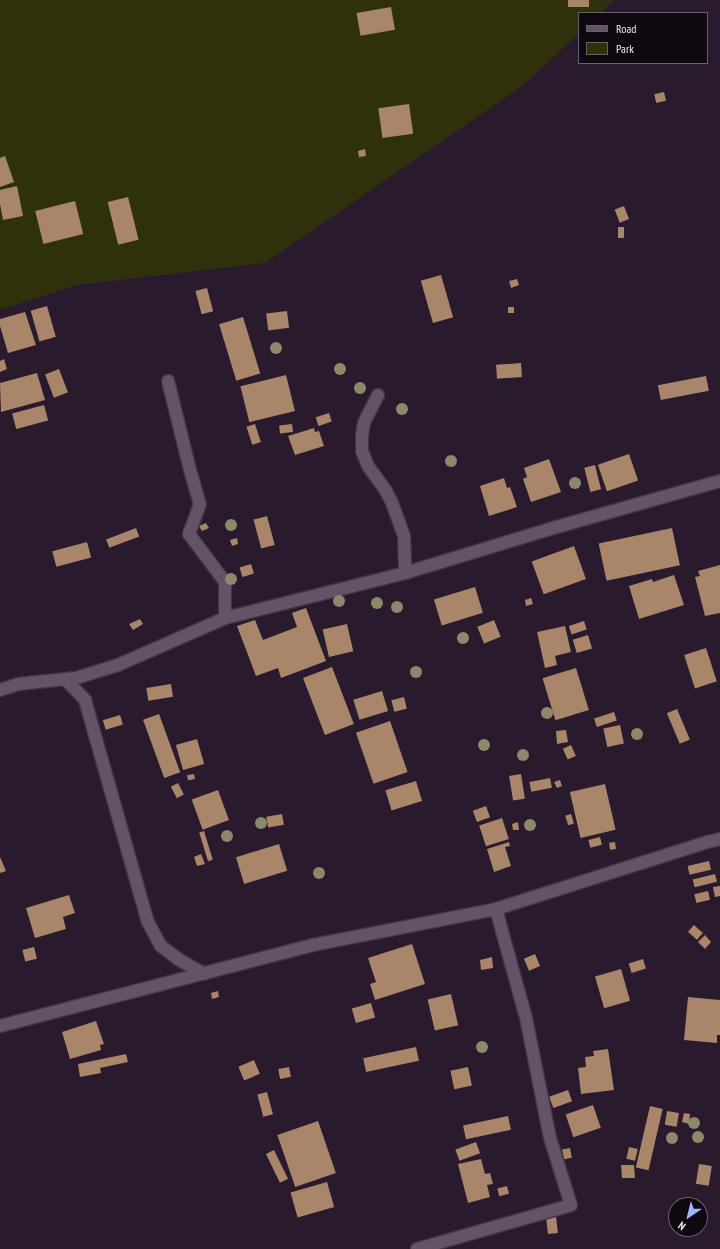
<!DOCTYPE html>
<html>
<head>
<meta charset="utf-8">
<style>
	body { margin:0 }
	#map { position:relative; width:720px; height:1249px; overflow:hidden; background:#2a1a2d; font-family:"PT Sans Narrow",sans-serif }
	div>[style] { position:absolute }
	.green>* { inset:0; background:#2e310c }
	.building>* { inset:0; background:#a9856a; transform-origin:0 0 }
	.roads { filter:drop-shadow(1px 0 #433646) drop-shadow(-1px 0 #433646) drop-shadow(0 1px #433646) drop-shadow(0 -1px #433646) }
	.street>* { height:12px; margin:-6px; padding:0 6px; transform-origin:6px; border-radius:6px; background:#645267 }
	.trees>* { width:12px; height:12px; margin:-6px; border-radius:50%; background:#8b886b }
	span { translate:-50% -50%; white-space:nowrap; text-align:center; line-height:1.15; -webkit-text-stroke:4px #0f0810; paint-order:stroke }
	.legend { position:absolute; left:578px; top:12px; width:130px; height:52px; box-sizing:border-box; background:#0f0810; border:1px solid #69606a; margin:0; padding:5px 7px; list-style:none; font-size:12px; color:#f0e5f2 }
	.legend li { display:flex; align-items:center; gap:8px; height:20px }
	.legend b { width:20px; border:1px solid #69606a }
	.north { position:absolute; left:668px; top:1197px; width:40px; height:40px; box-sizing:border-box; background:#0f0810; border:1px solid #69606a; border-radius:50%; rotate:215deg; font-size:11px; font-weight:700; line-height:16px; text-align:center; color:#f0e5f2 }
	.north::after { content:''; display:block; margin:auto; width:14px; height:18px; background:#9cb4fd; clip-path:polygon(50% 0,100% 100%,50% 72%,0 100%) }
</style>
</head>
<body>
<div id="map">
	<div class="green">
		<div style="clip-path:polygon(0 0,614px 0,600px 13px,579px 13px,579px 33px,524px 85px,265px 263px,77px 285px,0 310px)"></div>
	</div>
	<div class="building">
		<div style="left:568px;top:0;width:21px;height:7px"></div>
		<div style="left:391px;top:7px;width:23px;height:35px;rotate:80deg"></div>
		<div style="left:664px;top:92px;width:9px;height:10px;rotate:77deg"></div>
		<div style="left:409px;top:104px;width:30px;height:31px;rotate:82deg"></div>
		<div style="clip-path:polygon(365px 149px,366px 156px,359px 157px,358px 151px)"></div>
		<div style="clip-path:polygon(5px 156px,14px 182px,0 187px,0 158px)"></div>
		<div style="clip-path:polygon(17px 186px,23px 216px,3px 220px,0 204px,0 190px)"></div>
		<div style="left:128px;top:197px;width:44px;height:21px;rotate:76deg"></div>
		<div style="left:75px;top:201px;width:34px;height:41px;rotate:76deg"></div>
		<div style="left:624px;top:206px;width:14px;height:10px;rotate:69deg"></div>
		<div style="left:618px;top:227px;width:6px;height:11px"></div>
		<div style="left:441px;top:275px;width:44px;height:21px;rotate:74deg"></div>
		<div style="clip-path:polygon(517px 279px,519px 285px,511px 288px,509px 281px)"></div>
		<div style="left:207px;top:288px;width:24px;height:12px;rotate:75deg"></div>
		<div style="left:47px;top:306px;width:32px;height:17px;rotate:74deg"></div>
		<div style="left:508px;top:307px;width:6px;height:6px"></div>
		<div style="left:287px;top:311px;width:17px;height:21px;rotate:83deg"></div>
		<div style="clip-path:polygon(25px 312px,36px 345px,8px 353px,0 326px,0 319px)"></div>
		<div style="left:243px;top:317px;width:59px;height:25px;rotate:73deg"></div>
		<div style="clip-path:polygon(4px 359px,7px 369px,0 372px,0 361px)"></div>
		<div style="left:521px;top:363px;width:14px;height:25px;rotate:86deg"></div>
		<div style="left:59px;top:369px;width:25px;height:15px;rotate:69deg"></div>
		<div style="clip-path:polygon(37px 373px,45px 400px,1px 412px,0 383px)"></div>
		<div style="left:286px;top:375px;width:37px;height:47px;rotate:76deg"></div>
		<div style="left:706px;top:376px;width:15px;height:49px;rotate:79deg"></div>
		<div style="left:44px;top:405px;width:16px;height:33px;rotate:75deg"></div>
		<div style="left:329px;top:413px;width:9px;height:14px;rotate:72deg"></div>
		<div style="left:255px;top:424px;width:19px;height:9px;rotate:72deg"></div>
		<div style="left:292px;top:424px;width:8px;height:13px;rotate:83deg"></div>
		<div style="clip-path:polygon(314px 428px,315px 432px,319px 431px,324px 446px,295px 455px,288px 436px)"></div>
		<div style="left:629px;top:454px;width:28px;height:33px;rotate:71deg"></div>
		<div style="clip-path:polygon(549px 459px,561px 492px,531px 502px,523px 479px,527px 477px,524px 468px)"></div>
		<div style="left:595px;top:465px;width:25px;height:11px;rotate:76deg"></div>
		<div style="clip-path:polygon(504px 478px,507px 488px,510px 487px,517px 507px,489px 516px,480px 486px)"></div>
		<div style="left:267px;top:516px;width:30px;height:14px;rotate:75deg"></div>
		<div style="clip-path:polygon(206px 523px,209px 528px,202px 531px,199px 526px)"></div>
		<div style="left:136px;top:528px;width:9px;height:32px;rotate:69deg"></div>
		<div style="left:672px;top:528px;width:38px;height:75px;rotate:78deg"></div>
		<div style="clip-path:polygon(237px 538px,238px 544px,232px 546px,230px 540px)"></div>
		<div style="left:87px;top:542px;width:16px;height:36px;rotate:75deg"></div>
		<div style="left:574px;top:546px;width:35px;height:45px;rotate:70deg"></div>
		<div style="left:251px;top:564px;width:10px;height:12px;rotate:73deg"></div>
		<div style="clip-path:polygon(720px 565px,720px 613px,705px 616px,695px 577px,700px 576px,698px 571px)"></div>
		<div style="clip-path:polygon(674px 575px,684px 605px,639px 619px,629px 586px,652px 579px,653px 582px)"></div>
		<div style="left:475px;top:587px;width:27px;height:43px;rotate:73deg"></div>
		<div style="clip-path:polygon(531px 598px,533px 604px,526px 606px,525px 600px)"></div>
		<div style="clip-path:polygon(306px 608px,326px 661px,281px 678px,278px 668px,256px 676px,237px 626px,255px 620px,263px 640px,297px 627px,292px 613px)"></div>
		<div style="clip-path:polygon(140px 619px,143px 624px,133px 630px,129px 624px)"></div>
		<div style="left:494px;top:620px;width:18px;height:18px;rotate:68deg"></div>
		<div style="left:584px;top:621px;width:9px;height:16px;rotate:72deg"></div>
		<div style="left:347px;top:624px;width:28px;height:25px;rotate:77deg"></div>
		<div style="clip-path:polygon(565px 626px,571px 652px,555px 656px,557px 665px,545px 668px,537px 632px)"></div>
		<div style="left:588px;top:635px;width:14px;height:16px;rotate:73deg"></div>
		<div style="left:706px;top:648px;width:35px;height:23px;rotate:72deg"></div>
		<div style="left:332px;top:667px;width:61px;height:31px;rotate:69deg"></div>
		<div style="left:576px;top:668px;width:44px;height:35px;rotate:73deg"></div>
		<div style="left:171px;top:684px;width:13px;height:25px;rotate:81deg"></div>
		<div style="left:382px;top:691px;width:21px;height:30px;rotate:73deg"></div>
		<div style="left:404px;top:697px;width:12px;height:13px;rotate:76deg"></div>
		<div style="left:677px;top:709px;width:33px;height:11px;rotate:67deg"></div>
		<div style="left:614px;top:712px;width:9px;height:21px;rotate:72deg"></div>
		<div style="left:159px;top:714px;width:62px;height:17px;rotate:70deg"></div>
		<div style="left:120px;top:715px;width:10px;height:18px;rotate:73deg"></div>
		<div style="left:390px;top:721px;width:54px;height:36px;rotate:71deg"></div>
		<div style="left:620px;top:725px;width:19px;height:17px;rotate:78deg"></div>
		<div style="clip-path:polygon(566px 730px,568px 742px,557px 744px,556px 731px)"></div>
		<div style="left:197px;top:739px;width:26px;height:22px;rotate:74deg"></div>
		<div style="left:571px;top:745px;width:12px;height:9px;rotate:66deg"></div>
		<div style="left:194px;top:774px;width:5px;height:7px;rotate:79deg"></div>
		<div style="left:521px;top:774px;width:25px;height:12px;rotate:81deg"></div>
		<div style="left:550px;top:778px;width:10px;height:21px;rotate:79deg"></div>
		<div style="clip-path:polygon(560px 780px,562px 786px,557px 788px,554px 782px)"></div>
		<div style="left:416px;top:781px;width:21px;height:32px;rotate:73deg"></div>
		<div style="left:178px;top:783px;width:13px;height:8px;rotate:63deg"></div>
		<div style="left:605px;top:784px;width:47px;height:36px;rotate:77deg"></div>
		<div style="left:218px;top:790px;width:32px;height:28px;rotate:70deg"></div>
		<div style="left:486px;top:806px;width:12px;height:14px;rotate:70deg"></div>
		<div style="left:282px;top:814px;width:11px;height:16px;rotate:80deg"></div>
		<div style="left:571px;top:814px;width:10px;height:6px;rotate:73deg"></div>
		<div style="left:502px;top:818px;width:22px;height:24px;rotate:72deg"></div>
		<div style="clip-path:polygon(518px 822px,519px 830px,513px 830px,512px 824px)"></div>
		<div style="left:204px;top:831px;width:30px;height:5px;rotate:73deg"></div>
		<div style="left:600px;top:837px;width:8px;height:12px;rotate:76deg"></div>
		<div style="clip-path:polygon(509px 842px,510px 846px,505px 847px,511px 866px,494px 872px,487px 849px)"></div>
		<div style="left:615px;top:842px;width:7px;height:6px;rotate:82deg"></div>
		<div style="left:279px;top:844px;width:28px;height:45px;rotate:73deg"></div>
		<div style="clip-path:polygon(201px 854px,205px 864px,197px 866px,194px 857px)"></div>
		<div style="clip-path:polygon(0 857px,6px 871px,0 873px)"></div>
		<div style="left:709px;top:861px;width:9px;height:22px;rotate:77deg"></div>
		<div style="left:715px;top:874px;width:8px;height:23px;rotate:76deg"></div>
		<div style="clip-path:polygon(720px 886px,720px 896px,715px 897px,713px 887px)"></div>
		<div style="left:708px;top:891px;width:9px;height:14px;rotate:77deg"></div>
		<div style="clip-path:polygon(69px 895px,75px 913px,63px 917px,66px 929px,35px 938px,26px 908px)"></div>
		<div style="left:694px;top:925px;width:12px;height:9px;rotate:42deg"></div>
		<div style="clip-path:polygon(705px 935px,711px 942px,705px 949px,698px 942px)"></div>
		<div style="clip-path:polygon(412px 944px,425px 984px,375px 1000px,370px 984px,376px 982px,368px 958px)"></div>
		<div style="left:34px;top:947px;width:12px;height:12px;rotate:76deg"></div>
		<div style="left:535px;top:954px;width:13px;height:12px;rotate:67deg"></div>
		<div style="clip-path:polygon(492px 957px,493px 968px,481px 970px,480px 960px)"></div>
		<div style="left:643px;top:959px;width:10px;height:15px;rotate:73deg"></div>
		<div style="left:621px;top:969px;width:33px;height:27px;rotate:74deg"></div>
		<div style="clip-path:polygon(218px 991px,219px 997px,212px 999px,211px 993px)"></div>
		<div style="left:451px;top:994px;width:32px;height:24px;rotate:77deg"></div>
		<div style="clip-path:polygon(688px 997px,720px 1000px,720px 1035px,717px 1035px,717px 1043px,684px 1040px)"></div>
		<div style="left:371px;top:1003px;width:15px;height:20px;rotate:74deg"></div>
		<div style="clip-path:polygon(96px 1021px,104px 1044px,100px 1045px,101px 1050px,70px 1059px,62px 1032px)"></div>
		<div style="left:416px;top:1047px;width:14px;height:54px;rotate:78deg"></div>
		<div style="clip-path:polygon(608px 1049px,614px 1090px,581px 1094px,578px 1068px,586px 1067px,585px 1057px,594px 1056px,593px 1051px)"></div>
		<div style="clip-path:polygon(126px 1054px,128px 1062px,100px 1068px,101px 1073px,80px 1077px,78px 1064px)"></div>
		<div style="left:254px;top:1060px;width:15px;height:17px;rotate:67deg"></div>
		<div style="left:289px;top:1067px;width:10px;height:11px;rotate:79deg"></div>
		<div style="left:468px;top:1067px;width:19px;height:18px;rotate:78deg"></div>
		<div style="left:568px;top:1090px;width:12px;height:20px;rotate:70deg"></div>
		<div style="left:267px;top:1092px;width:23px;height:10px;rotate:75deg"></div>
		<div style="left:593px;top:1105px;width:24px;height:29px;rotate:71deg"></div>
		<div style="left:650px;top:1106px;width:13px;height:63px;rotate:13deg"></div>
		<div style="left:667px;top:1111px;width:12px;height:14px;rotate:9deg"></div>
		<div style="clip-path:polygon(684px 1113px,690px 1114px,689px 1124px,682px 1122px)"></div>
		<div style="left:508px;top:1116px;width:14px;height:46px;rotate:78deg"></div>
		<div style="left:318px;top:1121px;width:55px;height:43px;rotate:71deg"></div>
		<div style="left:476px;top:1142px;width:12px;height:22px;rotate:70deg"></div>
		<div style="left:629px;top:1147px;width:9px;height:12px;rotate:13deg"></div>
		<div style="left:570px;top:1148px;width:10px;height:8px;rotate:79deg"></div>
		<div style="left:274px;top:1150px;width:32px;height:9px;rotate:64deg"></div>
		<div style="clip-path:polygon(481px 1159px,485px 1174px,490px 1173px,493px 1184px,487px 1185px,490px 1197px,468px 1203px,458px 1164px)"></div>
		<div style="left:699px;top:1164px;width:13px;height:20px;rotate:9deg"></div>
		<div style="clip-path:polygon(621px 1165px,634px 1165px,635px 1178px,622px 1178px)"></div>
		<div style="left:327px;top:1182px;width:26px;height:38px;rotate:74deg"></div>
		<div style="left:507px;top:1186px;width:8px;height:10px;rotate:76deg"></div>
		<div style="left:556px;top:1217px;width:16px;height:10px;rotate:83deg"></div>
	</div>
	<div class="roads">
		<div class="street">
			<div style="left:168px;top:381px;width:92px;rotate:76.1deg"></div>
			<div style="left:190px;top:470px;width:35px;rotate:74deg"></div>
			<div style="left:200px;top:504px;width:32px;rotate:110deg"></div>
			<div style="left:189px;top:534px;width:60px;rotate:53.1deg"></div>
			<div style="left:225px;top:582px;width:36px;rotate:90deg"></div>
			<div style="left:378px;top:395px;width:31px;rotate:117deg"></div>
			<div style="left:364px;top:423px;width:12px;rotate:99deg"></div>
			<div style="left:362px;top:435px;width:16px;rotate:90deg"></div>
			<div style="left:362px;top:451px;width:16px;rotate:68deg"></div>
			<div style="left:368px;top:466px;width:31px;rotate:54deg"></div>
			<div style="left:386px;top:491px;width:13px;rotate:63deg"></div>
			<div style="left:392px;top:503px;width:35px;rotate:70deg"></div>
			<div style="left:404px;top:536px;width:37px;rotate:88deg"></div>
			<div style="left:66px;top:680px;width:28px;rotate:46deg"></div>
			<div style="left:85px;top:700px;width:231px;rotate:74.2deg"></div>
			<div style="left:148px;top:922px;width:27px;rotate:62deg"></div>
			<div style="left:161px;top:946px;width:21px;rotate:37deg"></div>
			<div style="left:178px;top:959px;width:30px;rotate:30deg"></div>
			<div style="left:0;top:690px;width:19px;rotate:-18deg"></div>
			<div style="left:18px;top:684px;width:58px;rotate:-5.9deg"></div>
			<div style="left:76px;top:678px;width:44px;rotate:-17.2deg"></div>
			<div style="left:118px;top:665px;width:117px;rotate:-23.7deg"></div>
			<div style="left:225px;top:618px;width:186px;rotate:-14deg"></div>
			<div style="left:405px;top:573px;width:155px;rotate:-16.9deg"></div>
			<div style="left:553px;top:528px;width:173px;rotate:-15.7deg"></div>
			<div style="left:0;top:1026px;width:323px;rotate:-14.5deg"></div>
			<div style="left:313px;top:945px;width:187px;rotate:-11.1deg"></div>
			<div style="left:496px;top:909px;width:221px;rotate:-17.6deg"></div>
			<div style="left:707px;top:842px;width:13px;rotate:-13deg"></div>
			<div style="left:417px;top:1249px;width:160px;rotate:-15.9deg"></div>
			<div style="left:571px;top:1205px;width:70px;rotate:-107.4deg"></div>
			<div style="left:550px;top:1138px;width:122px;rotate:-101.3deg"></div>
			<div style="left:526px;top:1018px;width:113px;rotate:-105.4deg"></div>
		</div>
	</div>
	<div class="trees">
		<div style="left:276px;top:348px"></div>
		<div style="left:340px;top:369px"></div>
		<div style="left:360px;top:388px"></div>
		<div style="left:402px;top:409px"></div>
		<div style="left:451px;top:461px"></div>
		<div style="left:575px;top:483px"></div>
		<div style="left:231px;top:525px"></div>
		<div style="left:231px;top:579px"></div>
		<div style="left:339px;top:601px"></div>
		<div style="left:377px;top:603px"></div>
		<div style="left:397px;top:607px"></div>
		<div style="left:463px;top:638px"></div>
		<div style="left:416px;top:672px"></div>
		<div style="left:547px;top:713px"></div>
		<div style="left:637px;top:734px"></div>
		<div style="left:484px;top:745px"></div>
		<div style="left:523px;top:755px"></div>
		<div style="left:261px;top:823px"></div>
		<div style="left:530px;top:825px"></div>
		<div style="left:227px;top:836px"></div>
		<div style="left:319px;top:873px"></div>
		<div style="left:482px;top:1047px"></div>
		<div style="left:694px;top:1123px"></div>
		<div style="left:698px;top:1137px"></div>
		<div style="left:672px;top:1138px"></div>
	</div>
	<ul class="legend">
	<li><b style="height:5px;background:#645267"></b>Road</li>
	<li><b style="height:11px;background:#2e310c"></b>Park</li>
	</ul>
	<div class="north">N</div>
</div>
</body>
</html>
